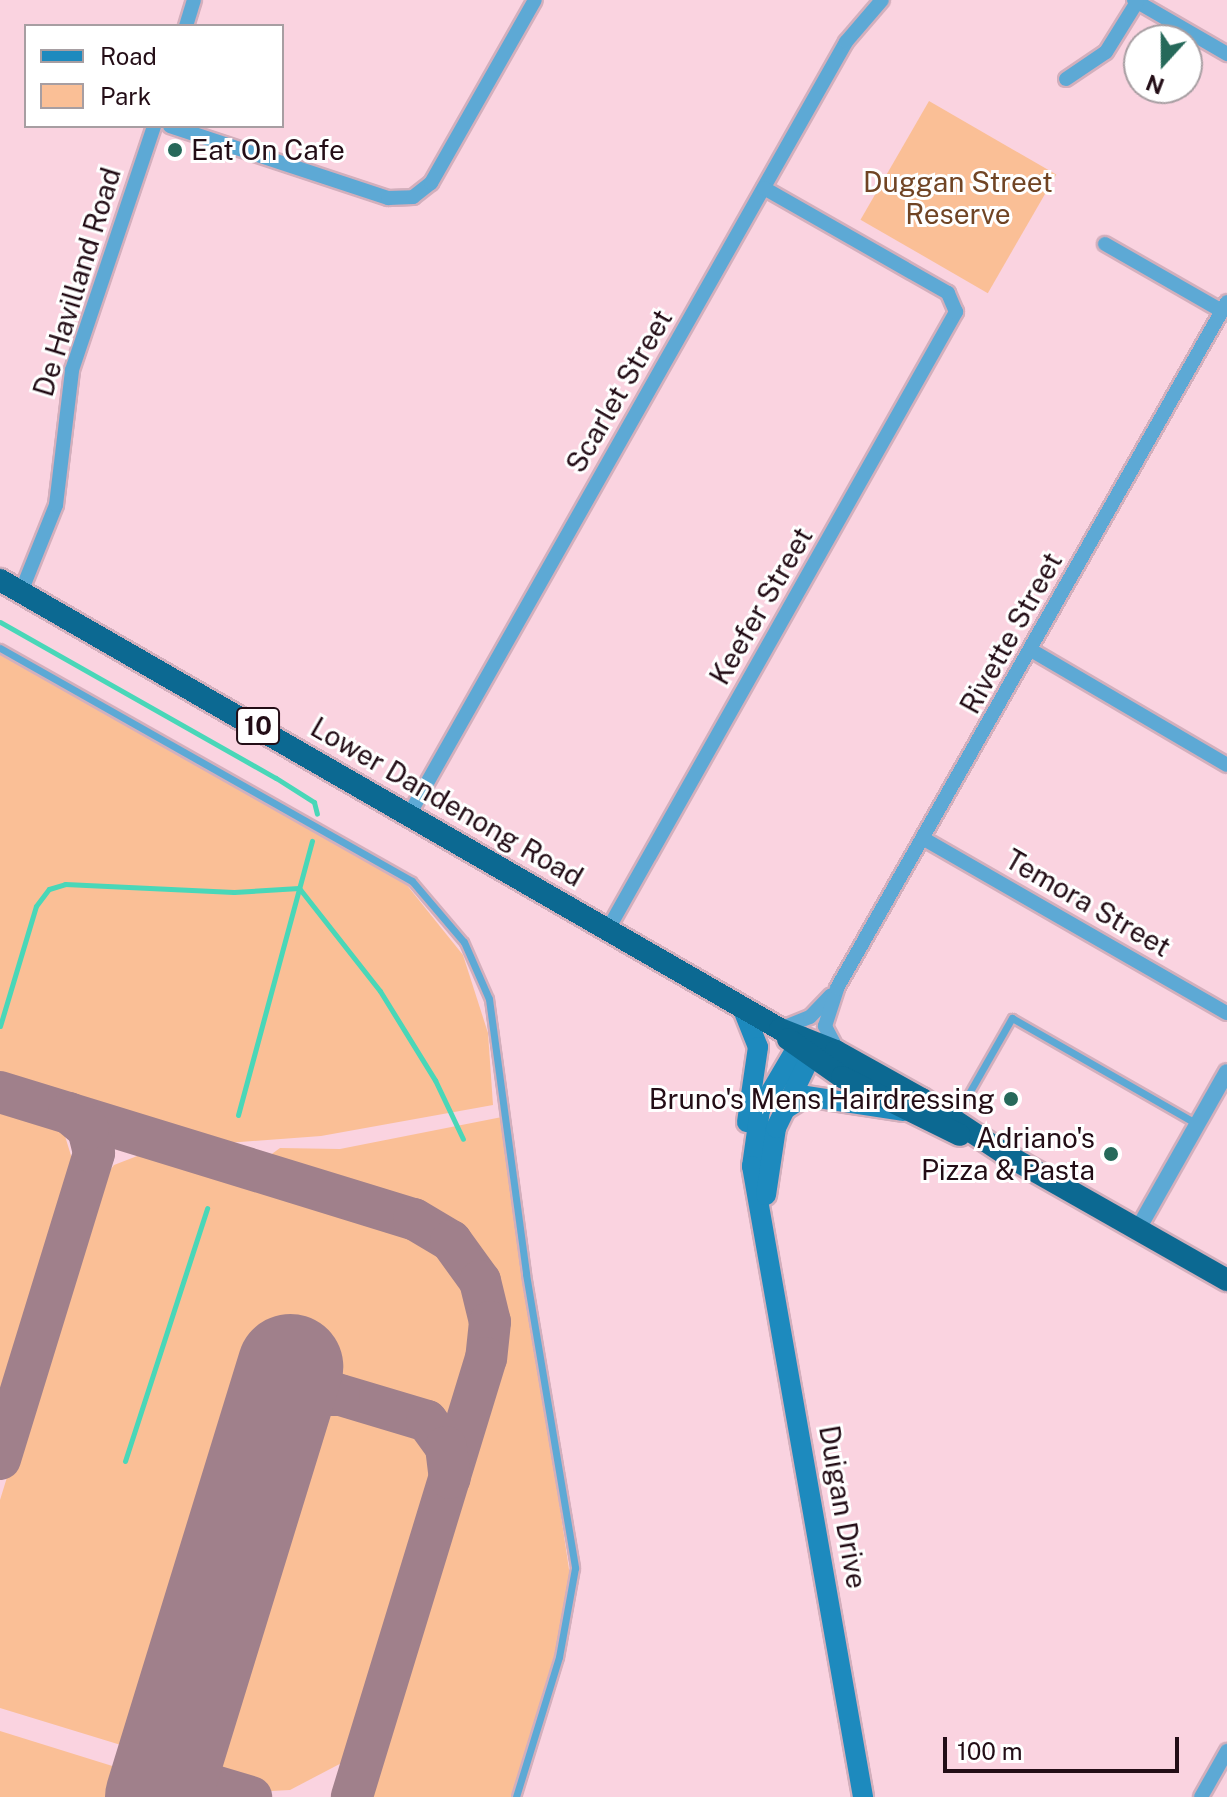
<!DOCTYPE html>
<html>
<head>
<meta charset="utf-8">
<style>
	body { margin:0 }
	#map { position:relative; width:1227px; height:1797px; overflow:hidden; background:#fad3e0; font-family:"Public Sans",sans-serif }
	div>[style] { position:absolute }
	.green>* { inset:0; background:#fabf96; transform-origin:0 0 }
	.stream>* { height:5px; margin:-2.5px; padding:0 2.5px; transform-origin:2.5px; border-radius:2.5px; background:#49d7b8 }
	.taxiway>* { height:42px; margin:-21px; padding:0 21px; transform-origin:21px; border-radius:21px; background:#a0808b }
	.runway>* { height:106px; margin:-53px; padding:0 53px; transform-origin:53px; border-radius:53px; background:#a0808b }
	.roads { filter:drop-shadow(2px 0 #d3afbc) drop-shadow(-2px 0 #d3afbc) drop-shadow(0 2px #d3afbc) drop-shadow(0 -2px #d3afbc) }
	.service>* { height:7px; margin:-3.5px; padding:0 3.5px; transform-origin:3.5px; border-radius:3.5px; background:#5da9d5 }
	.minor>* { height:14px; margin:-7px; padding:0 7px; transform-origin:7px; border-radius:7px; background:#5da9d5 }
	.tertiary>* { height:16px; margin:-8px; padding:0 8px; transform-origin:8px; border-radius:8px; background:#5da9d5 }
	.secondary>* { height:20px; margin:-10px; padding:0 10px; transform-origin:10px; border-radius:10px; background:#1d8abe }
	.trunk>* { height:22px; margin:-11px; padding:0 11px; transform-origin:11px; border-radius:11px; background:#0c6992 }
	.dots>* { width:22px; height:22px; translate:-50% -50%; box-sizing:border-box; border:4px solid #fff; border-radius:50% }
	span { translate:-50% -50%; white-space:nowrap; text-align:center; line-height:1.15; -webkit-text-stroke:6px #fff; paint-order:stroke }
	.shield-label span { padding:2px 6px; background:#fff; border:2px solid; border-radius:6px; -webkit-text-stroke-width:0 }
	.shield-label { font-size:26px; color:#230d16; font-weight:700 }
	.poi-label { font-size:28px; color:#230d16 }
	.left { translate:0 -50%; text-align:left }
	.right { translate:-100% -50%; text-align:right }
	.park-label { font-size:28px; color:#704424 }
	.street-label { font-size:28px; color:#230d16 }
	.legend { position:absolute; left:24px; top:24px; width:260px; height:104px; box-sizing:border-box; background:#fff; border:2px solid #a79ea2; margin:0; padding:10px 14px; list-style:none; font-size:24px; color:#230d16 }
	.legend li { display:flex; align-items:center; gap:16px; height:40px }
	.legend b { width:40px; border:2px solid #a79ea2 }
	.north { position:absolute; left:1123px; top:24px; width:80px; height:80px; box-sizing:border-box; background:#fff; border:2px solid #a79ea2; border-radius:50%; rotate:201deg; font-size:22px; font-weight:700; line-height:32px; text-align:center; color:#230d16 }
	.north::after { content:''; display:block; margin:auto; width:28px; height:36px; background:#26695a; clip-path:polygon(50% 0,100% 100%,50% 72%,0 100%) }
	.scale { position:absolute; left:943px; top:1737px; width:236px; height:36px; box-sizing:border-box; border:4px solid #230d16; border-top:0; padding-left:10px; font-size:24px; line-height:28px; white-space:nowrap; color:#230d16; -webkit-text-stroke:6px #fff; paint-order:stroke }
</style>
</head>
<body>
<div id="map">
	<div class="green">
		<div style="left:929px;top:101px;width:147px;height:137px;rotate:30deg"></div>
		<div style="clip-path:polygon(0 654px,406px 884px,463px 955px,488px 1033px,493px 1105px,321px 1136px,214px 1144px,0 1078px)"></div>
		<div style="clip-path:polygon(0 1104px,54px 1123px,65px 1136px,73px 1162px,72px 1183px,0 1417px)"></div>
		<div style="clip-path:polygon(502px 1117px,570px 1576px,558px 1643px,512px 1797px,365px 1797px,496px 1371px,500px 1311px,481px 1257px,443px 1220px,269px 1156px,280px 1148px,340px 1149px)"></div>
		<div style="clip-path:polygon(145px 1153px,418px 1236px,459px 1273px,476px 1328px,456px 1416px,270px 1360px,147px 1753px,0 1708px,0 1500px,96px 1189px,114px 1165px)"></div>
		<div style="clip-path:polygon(334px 1411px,367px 1413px,411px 1429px,431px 1453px,437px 1483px,353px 1757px,290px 1790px,271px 1791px,192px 1761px,288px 1453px,313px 1419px)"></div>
		<div style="clip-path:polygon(0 1731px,138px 1774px,136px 1797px,0 1797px)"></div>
	</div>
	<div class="stream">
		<div style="left:0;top:622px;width:317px;rotate:29.5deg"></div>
		<div style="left:276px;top:778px;width:45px;rotate:32.3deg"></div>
		<div style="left:314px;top:802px;width:12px;rotate:76deg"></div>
		<div style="left:0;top:1026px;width:125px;rotate:-73.3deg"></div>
		<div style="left:36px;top:906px;width:21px;rotate:-53deg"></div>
		<div style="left:49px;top:889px;width:17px;rotate:-17deg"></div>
		<div style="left:65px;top:884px;width:169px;rotate:2.7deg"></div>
		<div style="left:234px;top:892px;width:65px;rotate:-3.5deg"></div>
		<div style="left:299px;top:888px;width:131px;rotate:51.8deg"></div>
		<div style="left:380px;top:991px;width:105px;rotate:58.3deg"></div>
		<div style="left:435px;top:1080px;width:65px;rotate:64.6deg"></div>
		<div style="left:238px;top:1115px;width:284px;rotate:-74.9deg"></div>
		<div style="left:125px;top:1461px;width:266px;rotate:-72deg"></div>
	</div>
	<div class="taxiway">
		<div style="left:0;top:1092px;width:433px;rotate:17.1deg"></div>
		<div style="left:414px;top:1219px;width:43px;rotate:30.7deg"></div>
		<div style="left:451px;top:1241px;width:49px;rotate:54.1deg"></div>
		<div style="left:480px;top:1281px;width:42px;rotate:76.3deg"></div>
		<div style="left:490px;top:1322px;width:36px;rotate:96deg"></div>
		<div style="left:486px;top:1358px;width:459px;rotate:107deg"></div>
		<div style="left:287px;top:1379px;width:146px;rotate:16.7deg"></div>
		<div style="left:427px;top:1421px;width:32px;rotate:54deg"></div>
		<div style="left:446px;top:1447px;width:31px;rotate:83deg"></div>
		<div style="left:0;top:1459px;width:320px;rotate:-72.9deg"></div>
		<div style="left:94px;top:1153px;width:25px;rotate:-104deg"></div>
		<div style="left:88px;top:1129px;width:25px;rotate:-140deg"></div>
		<div style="left:248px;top:1504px;width:98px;rotate:-68.4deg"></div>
		<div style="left:284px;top:1413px;width:34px;rotate:-32deg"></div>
		<div style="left:313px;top:1395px;width:26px"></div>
		<div style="left:161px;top:1797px;width:14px;rotate:-56deg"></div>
		<div style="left:169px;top:1785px;width:19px;rotate:-21deg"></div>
		<div style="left:187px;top:1778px;width:67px;rotate:16.5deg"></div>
	</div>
	<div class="runway">
		<div style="left:158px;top:1797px;width:450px;rotate:-72.9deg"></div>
	</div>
	<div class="roads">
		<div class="service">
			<div style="left:0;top:648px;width:473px;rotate:29.5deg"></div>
			<div style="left:412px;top:881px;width:80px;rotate:49.6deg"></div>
			<div style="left:464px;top:942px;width:62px;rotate:66.3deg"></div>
			<div style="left:489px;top:999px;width:277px;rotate:82.3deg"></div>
			<div style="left:526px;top:1274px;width:298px;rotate:80.5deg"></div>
			<div style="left:575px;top:1568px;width:90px;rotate:100.2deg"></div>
			<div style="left:559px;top:1657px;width:146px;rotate:107.1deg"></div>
			<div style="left:956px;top:1116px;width:113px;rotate:-60.3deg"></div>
			<div style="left:1012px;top:1018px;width:213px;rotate:29.8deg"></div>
		</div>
		<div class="minor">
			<div style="left:1134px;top:0;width:108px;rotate:30.1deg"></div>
			<div style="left:186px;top:26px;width:27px;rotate:-73deg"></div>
			<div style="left:1066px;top:79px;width:48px;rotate:-34deg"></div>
			<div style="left:1106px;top:52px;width:59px;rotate:-58.2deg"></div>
			<div style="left:170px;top:126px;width:230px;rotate:18.3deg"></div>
			<div style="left:388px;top:198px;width:25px;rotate:-2deg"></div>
			<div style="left:413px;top:197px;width:23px;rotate:-38deg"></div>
			<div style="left:431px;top:183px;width:210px;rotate:-60.4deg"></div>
			<div style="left:1105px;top:244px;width:135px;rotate:29.8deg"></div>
			<div style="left:21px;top:592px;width:94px;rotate:-68.1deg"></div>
			<div style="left:56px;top:505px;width:136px;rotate:-83.2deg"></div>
			<div style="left:72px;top:370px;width:257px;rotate:-71.4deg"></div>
			<div style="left:1031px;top:650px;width:227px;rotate:30.4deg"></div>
			<div style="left:410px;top:813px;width:886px;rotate:-60.51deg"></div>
			<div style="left:846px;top:42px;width:55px;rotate:-49.4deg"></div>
			<div style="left:924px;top:839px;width:349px;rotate:29.9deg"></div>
			<div style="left:607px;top:931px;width:711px;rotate:-60.59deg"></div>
			<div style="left:956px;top:312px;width:21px;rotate:-113deg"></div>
			<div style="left:948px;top:293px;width:212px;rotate:-150.3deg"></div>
			<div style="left:780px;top:1029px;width:32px;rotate:-22deg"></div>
			<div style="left:810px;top:1017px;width:30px;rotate:-46deg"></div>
			<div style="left:837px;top:1049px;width:26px;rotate:-118deg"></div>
			<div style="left:825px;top:1026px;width:40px;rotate:-72deg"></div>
			<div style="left:837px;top:988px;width:789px;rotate:-60.38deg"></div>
			<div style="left:1201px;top:1797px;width:53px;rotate:-60.5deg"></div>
		</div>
		<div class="tertiary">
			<div style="left:1138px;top:1229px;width:180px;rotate:-60.5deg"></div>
		</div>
		<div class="secondary">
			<div style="left:742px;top:1007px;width:43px;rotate:68.2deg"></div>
			<div style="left:758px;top:1047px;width:76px;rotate:98.3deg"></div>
			<div style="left:803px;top:1037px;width:85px;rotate:120.5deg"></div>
			<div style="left:760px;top:1110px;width:57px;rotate:98.1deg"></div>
			<div style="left:752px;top:1166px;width:641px;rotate:80.02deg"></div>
			<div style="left:787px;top:1108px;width:22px;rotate:-32deg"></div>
			<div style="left:806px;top:1096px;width:98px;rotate:8.8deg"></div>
			<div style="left:766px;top:1195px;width:68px;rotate:-81.5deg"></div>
			<div style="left:776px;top:1128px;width:94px;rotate:-64.2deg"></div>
		</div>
		<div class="trunk">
			<div style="left:0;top:580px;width:900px;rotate:29.93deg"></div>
			<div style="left:780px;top:1029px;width:60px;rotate:21.4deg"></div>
			<div style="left:836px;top:1051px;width:98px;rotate:29.2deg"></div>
			<div style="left:922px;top:1099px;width:100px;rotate:33.5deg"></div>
			<div style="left:1005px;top:1154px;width:255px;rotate:29.6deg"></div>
			<div style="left:788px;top:1039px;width:66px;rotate:35.1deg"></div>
			<div style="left:842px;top:1077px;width:131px;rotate:26.2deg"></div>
		</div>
	</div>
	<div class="dots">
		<div style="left:175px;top:150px;background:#26695a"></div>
		<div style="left:1011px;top:1099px;background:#26695a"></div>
		<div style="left:1111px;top:1154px;background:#26695a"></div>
	</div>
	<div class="shield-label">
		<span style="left:258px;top:726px">10</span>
	</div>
	<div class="poi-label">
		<span class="left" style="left:191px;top:150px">Eat On Cafe</span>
		<span class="right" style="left:995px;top:1099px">Bruno's Mens Hairdressing</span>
		<span class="right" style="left:1095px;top:1154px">Adriano's<br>Pizza &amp; Pasta</span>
	</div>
	<div class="park-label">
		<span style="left:958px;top:198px">Duggan Street<br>Reserve</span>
	</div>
	<div class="street-label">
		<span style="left:77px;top:282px;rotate:-73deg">De Havilland Road</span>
		<span style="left:619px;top:391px;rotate:-60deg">Scarlet Street</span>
		<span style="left:761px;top:606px;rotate:-60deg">Keefer Street</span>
		<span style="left:1011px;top:633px;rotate:-61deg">Rivette Street</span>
		<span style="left:447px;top:802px;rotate:30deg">Lower Dandenong Road</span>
		<span style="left:1088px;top:903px;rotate:30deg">Temora Street</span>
		<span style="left:843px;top:1507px;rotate:80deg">Duigan Drive</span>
	</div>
	<ul class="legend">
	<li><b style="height:10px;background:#1d8abe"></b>Road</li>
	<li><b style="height:22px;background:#fabf96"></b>Park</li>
	</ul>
	<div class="north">N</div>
	<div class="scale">100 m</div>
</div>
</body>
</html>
